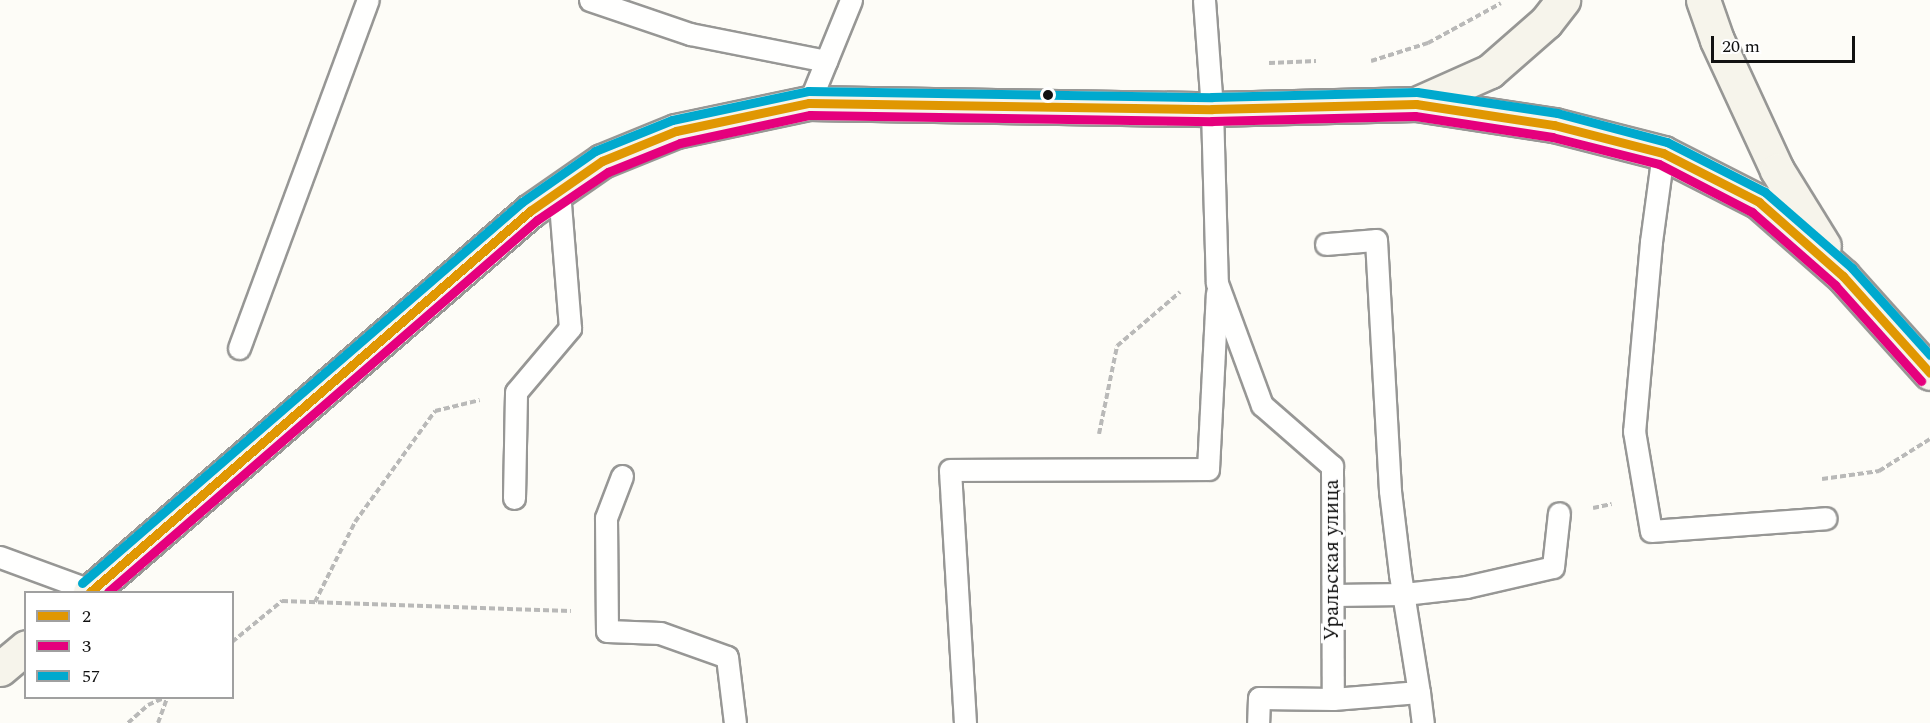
<!DOCTYPE html>
<html>
<head>
<meta charset="utf-8">
<style>
	body { margin:0 }
	#map { position:relative; width:1930px; height:723px; overflow:hidden; background:#fdfcf7; font-family:Spectral,serif }
	div>[style] { position:absolute }
	.path>* { height:4px; margin-top:-2px; transform-origin:0; background:repeating-linear-gradient(90deg,#b9b9b8 0 6px,transparent 0 9px) }
	.roads { filter:drop-shadow(2px 0 #979795) drop-shadow(-2px 0 #979795) drop-shadow(0 2px #979795) drop-shadow(0 -2px #979795) }
	.lane>* { height:21px; margin:-10.5px; padding:0 10.5px; transform-origin:10.5px; border-radius:10.5px; background:#fffffe }
	.secondary>* { height:33px; margin:-16.5px; padding:0 16.5px; transform-origin:16.5px; border-radius:16.5px; background:#f6f4eb }
	.bus-1>* { height:9px; margin:-4.5px; padding:0 4.5px; transform-origin:4.5px; border-radius:4.5px; background:#e09702 }
	.bus-2>* { height:9px; margin:-4.5px; padding:0 4.5px; transform-origin:4.5px; border-radius:4.5px; background:#e5007d }
	.bus-3>* { height:9px; margin:-4.5px; padding:0 4.5px; transform-origin:4.5px; border-radius:4.5px; background:#00a9ce }
	.dots>* { width:16px; height:16px; translate:-50% -50%; box-sizing:border-box; border:3px solid #fff; border-radius:50% }
	span { translate:-50% -50%; white-space:nowrap; text-align:center; line-height:1.15; -webkit-text-stroke:6px #fff; paint-order:stroke }
	.street-label { font-size:21px; color:#111 }
	.legend { position:absolute; left:24px; top:591px; width:210px; height:108px; box-sizing:border-box; background:#fff; border:2px solid #a0a0a0; margin:0; padding:8px 10px; list-style:none; font-size:18px; color:#111 }
	.legend li { display:flex; align-items:center; gap:12px; height:30px }
	.legend b { width:30px; border:2px solid #a0a0a0 }
	.scale { position:absolute; left:1711px; top:36px; width:144px; height:27px; box-sizing:border-box; border:3px solid #111; border-top:0; padding-left:8px; font-size:18px; line-height:21px; white-space:nowrap; color:#111; -webkit-text-stroke:4px #fff; paint-order:stroke }
</style>
</head>
<body>
<div id="map">
	<div class="path">
		<div style="left:1371px;top:61px;width:60px;rotate:-17.5deg"></div>
		<div style="left:1428px;top:43px;width:83px;rotate:-28.7deg"></div>
		<div style="left:1269px;top:63px;width:47px;rotate:-2.4deg"></div>
		<div style="left:1099px;top:434px;width:90px;rotate:-78.4deg"></div>
		<div style="left:1117px;top:346px;width:83px;rotate:-40.6deg"></div>
		<div style="left:1822px;top:479px;width:58px;rotate:-8deg"></div>
		<div style="left:1879px;top:471px;width:60px;rotate:-32.1deg"></div>
		<div style="left:1593px;top:508px;width:19px;rotate:-12deg"></div>
		<div style="left:315px;top:602px;width:89px;rotate:-63.4deg"></div>
		<div style="left:355px;top:522px;width:137px;rotate:-54.2deg"></div>
		<div style="left:435px;top:411px;width:46px;rotate:-13.7deg"></div>
		<div style="left:232px;top:642px;width:65px;rotate:-39.4deg"></div>
		<div style="left:282px;top:601px;width:289px;rotate:2deg"></div>
		<div style="left:128px;top:723px;width:27px;rotate:-42deg"></div>
		<div style="left:148px;top:705px;width:17px;rotate:-24deg"></div>
		<div style="left:158px;top:723px;width:27px;rotate:-70deg"></div>
	</div>
	<div class="roads">
		<div class="lane">
			<div style="left:590px;top:0;width:106px;rotate:18.8deg"></div>
			<div style="left:690px;top:34px;width:139px;rotate:11.2deg"></div>
			<div style="left:1204px;top:0;width:109px;rotate:85.8deg"></div>
			<div style="left:1212px;top:109px;width:174px;rotate:88.4deg"></div>
			<div style="left:1217px;top:283px;width:130px;rotate:69.8deg"></div>
			<div style="left:1262px;top:405px;width:93px;rotate:41.1deg"></div>
			<div style="left:1332px;top:466px;width:233px;rotate:89.8deg"></div>
			<div style="left:1333px;top:699px;width:74px;rotate:-179.2deg"></div>
			<div style="left:1259px;top:698px;width:25px;rotate:92deg"></div>
			<div style="left:809px;top:103px;width:111px;rotate:-67.8deg"></div>
			<div style="left:1663px;top:153px;width:90px;rotate:97.7deg"></div>
			<div style="left:1651px;top:242px;width:190px;rotate:95.1deg"></div>
			<div style="left:1634px;top:431px;width:101px;rotate:80.4deg"></div>
			<div style="left:1651px;top:531px;width:175px;rotate:-4.2deg"></div>
			<div style="left:1326px;top:244px;width:50px;rotate:-4.6deg"></div>
			<div style="left:1376px;top:240px;width:251px;rotate:86.8deg"></div>
			<div style="left:1390px;top:491px;width:84px;rotate:83.1deg"></div>
			<div style="left:1400px;top:574px;width:120px;rotate:80.9deg"></div>
			<div style="left:239px;top:348px;width:371px;rotate:-69.7deg"></div>
			<div style="left:622px;top:476px;width:45px;rotate:110.9deg"></div>
			<div style="left:606px;top:518px;width:113px;rotate:89.5deg"></div>
			<div style="left:607px;top:631px;width:53px;rotate:2.2deg"></div>
			<div style="left:660px;top:633px;width:71px;rotate:19.7deg"></div>
			<div style="left:727px;top:657px;width:66px;rotate:83.1deg"></div>
			<div style="left:514px;top:498px;width:106px;rotate:-88.9deg"></div>
			<div style="left:516px;top:392px;width:84px;rotate:-49.8deg"></div>
			<div style="left:570px;top:328px;width:137px;rotate:-94.6deg"></div>
			<div style="left:0;top:557px;width:99px;rotate:20.1deg"></div>
			<div style="left:1333px;top:595px;width:71px;rotate:-0.8deg"></div>
			<div style="left:1404px;top:594px;width:62px;rotate:-6.4deg"></div>
			<div style="left:1466px;top:587px;width:89px;rotate:-12.9deg"></div>
			<div style="left:1553px;top:567px;width:54px;rotate:-83.7deg"></div>
			<div style="left:1333px;top:699px;width:86px;rotate:-4.7deg"></div>
			<div style="left:1419px;top:692px;width:31px;rotate:83deg"></div>
			<div style="left:965px;top:723px;width:253px;rotate:-93.4deg"></div>
			<div style="left:950px;top:470px;width:258px;rotate:-0.2deg"></div>
			<div style="left:1208px;top:469px;width:176px;rotate:-87.1deg"></div>
		</div>
		<div class="secondary">
			<div style="left:1703px;top:0;width:42px;rotate:70.7deg"></div>
			<div style="left:1717px;top:40px;width:143px;rotate:65.2deg"></div>
			<div style="left:1777px;top:170px;width:89px;rotate:58.3deg"></div>
			<div style="left:1416px;top:104px;width:81px;rotate:-24deg"></div>
			<div style="left:1490px;top:71px;width:74px;rotate:-41.2deg"></div>
			<div style="left:1546px;top:22px;width:28px;rotate:-52deg"></div>
			<div style="left:90px;top:592px;width:582px;rotate:-40.89deg"></div>
			<div style="left:530px;top:211px;width:88px;rotate:-34.8deg"></div>
			<div style="left:602px;top:161px;width:80px;rotate:-22.1deg"></div>
			<div style="left:676px;top:131px;width:136px;rotate:-11.9deg"></div>
			<div style="left:809px;top:103px;width:403px;rotate:0.9deg"></div>
			<div style="left:1212px;top:109px;width:204px;rotate:-1.4deg"></div>
			<div style="left:1416px;top:104px;width:140px;rotate:8.7deg"></div>
			<div style="left:1554px;top:125px;width:113px;rotate:14.4deg"></div>
			<div style="left:1663px;top:153px;width:108px;rotate:27deg"></div>
			<div style="left:1759px;top:202px;width:112px;rotate:41.4deg"></div>
			<div style="left:1843px;top:276px;width:130px;rotate:48.1deg"></div>
			<div style="left:0;top:669px;width:34px;rotate:-40deg"></div>
		</div>
	</div>
	<div class="bus-1">
		<div style="left:90px;top:592px;width:582px;rotate:-40.89deg"></div>
		<div style="left:530px;top:211px;width:88px;rotate:-34.8deg"></div>
		<div style="left:602px;top:161px;width:80px;rotate:-22.1deg"></div>
		<div style="left:676px;top:131px;width:136px;rotate:-11.9deg"></div>
		<div style="left:809px;top:103px;width:403px;rotate:0.9deg"></div>
		<div style="left:1212px;top:109px;width:204px;rotate:-1.4deg"></div>
		<div style="left:1416px;top:104px;width:140px;rotate:8.7deg"></div>
		<div style="left:1554px;top:125px;width:113px;rotate:14.4deg"></div>
		<div style="left:1663px;top:153px;width:108px;rotate:27deg"></div>
		<div style="left:1759px;top:202px;width:112px;rotate:41.4deg"></div>
		<div style="left:1843px;top:276px;width:130px;rotate:48.1deg"></div>
	</div>
	<div class="bus-2">
		<div style="left:108px;top:592px;width:568px;rotate:-40.93deg"></div>
		<div style="left:537px;top:220px;width:86px;rotate:-34.1deg"></div>
		<div style="left:608px;top:172px;width:78px;rotate:-21.9deg"></div>
		<div style="left:680px;top:143px;width:133px;rotate:-12.2deg"></div>
		<div style="left:810px;top:115px;width:402px;rotate:0.9deg"></div>
		<div style="left:1212px;top:121px;width:203px;rotate:-1.4deg"></div>
		<div style="left:1415px;top:116px;width:139px;rotate:8.7deg"></div>
		<div style="left:1552px;top:137px;width:110px;rotate:14.2deg"></div>
		<div style="left:1659px;top:164px;width:105px;rotate:27.3deg"></div>
		<div style="left:1752px;top:212px;width:111px;rotate:41.3deg"></div>
		<div style="left:1835px;top:285px;width:129px;rotate:48.1deg"></div>
	</div>
	<div class="bus-3">
		<div style="left:82px;top:583px;width:582px;rotate:-40.89deg"></div>
		<div style="left:522px;top:202px;width:89px;rotate:-34.9deg"></div>
		<div style="left:595px;top:151px;width:83px;rotate:-21.9deg"></div>
		<div style="left:672px;top:120px;width:139px;rotate:-12deg"></div>
		<div style="left:808px;top:91px;width:404px;rotate:0.9deg"></div>
		<div style="left:1212px;top:97px;width:205px;rotate:-1.4deg"></div>
		<div style="left:1417px;top:92px;width:142px;rotate:8.5deg"></div>
		<div style="left:1557px;top:113px;width:114px;rotate:14.8deg"></div>
		<div style="left:1667px;top:142px;width:110px;rotate:27deg"></div>
		<div style="left:1765px;top:192px;width:116px;rotate:41.1deg"></div>
		<div style="left:1852px;top:268px;width:117px;rotate:48.1deg"></div>
	</div>
	<div class="dots">
		<div style="left:1048px;top:95px;background:#111"></div>
	</div>
	<div class="street-label">
		<span style="left:1332px;top:560px;rotate:-90deg">Уральская улица</span>
	</div>
	<ul class="legend">
	<li><b style="height:8px;background:#e09702"></b>2</li>
	<li><b style="height:8px;background:#e5007d"></b>3</li>
	<li><b style="height:8px;background:#00a9ce"></b>57</li>
	</ul>
	<div class="scale">20 m</div>
</div>
</body>
</html>
